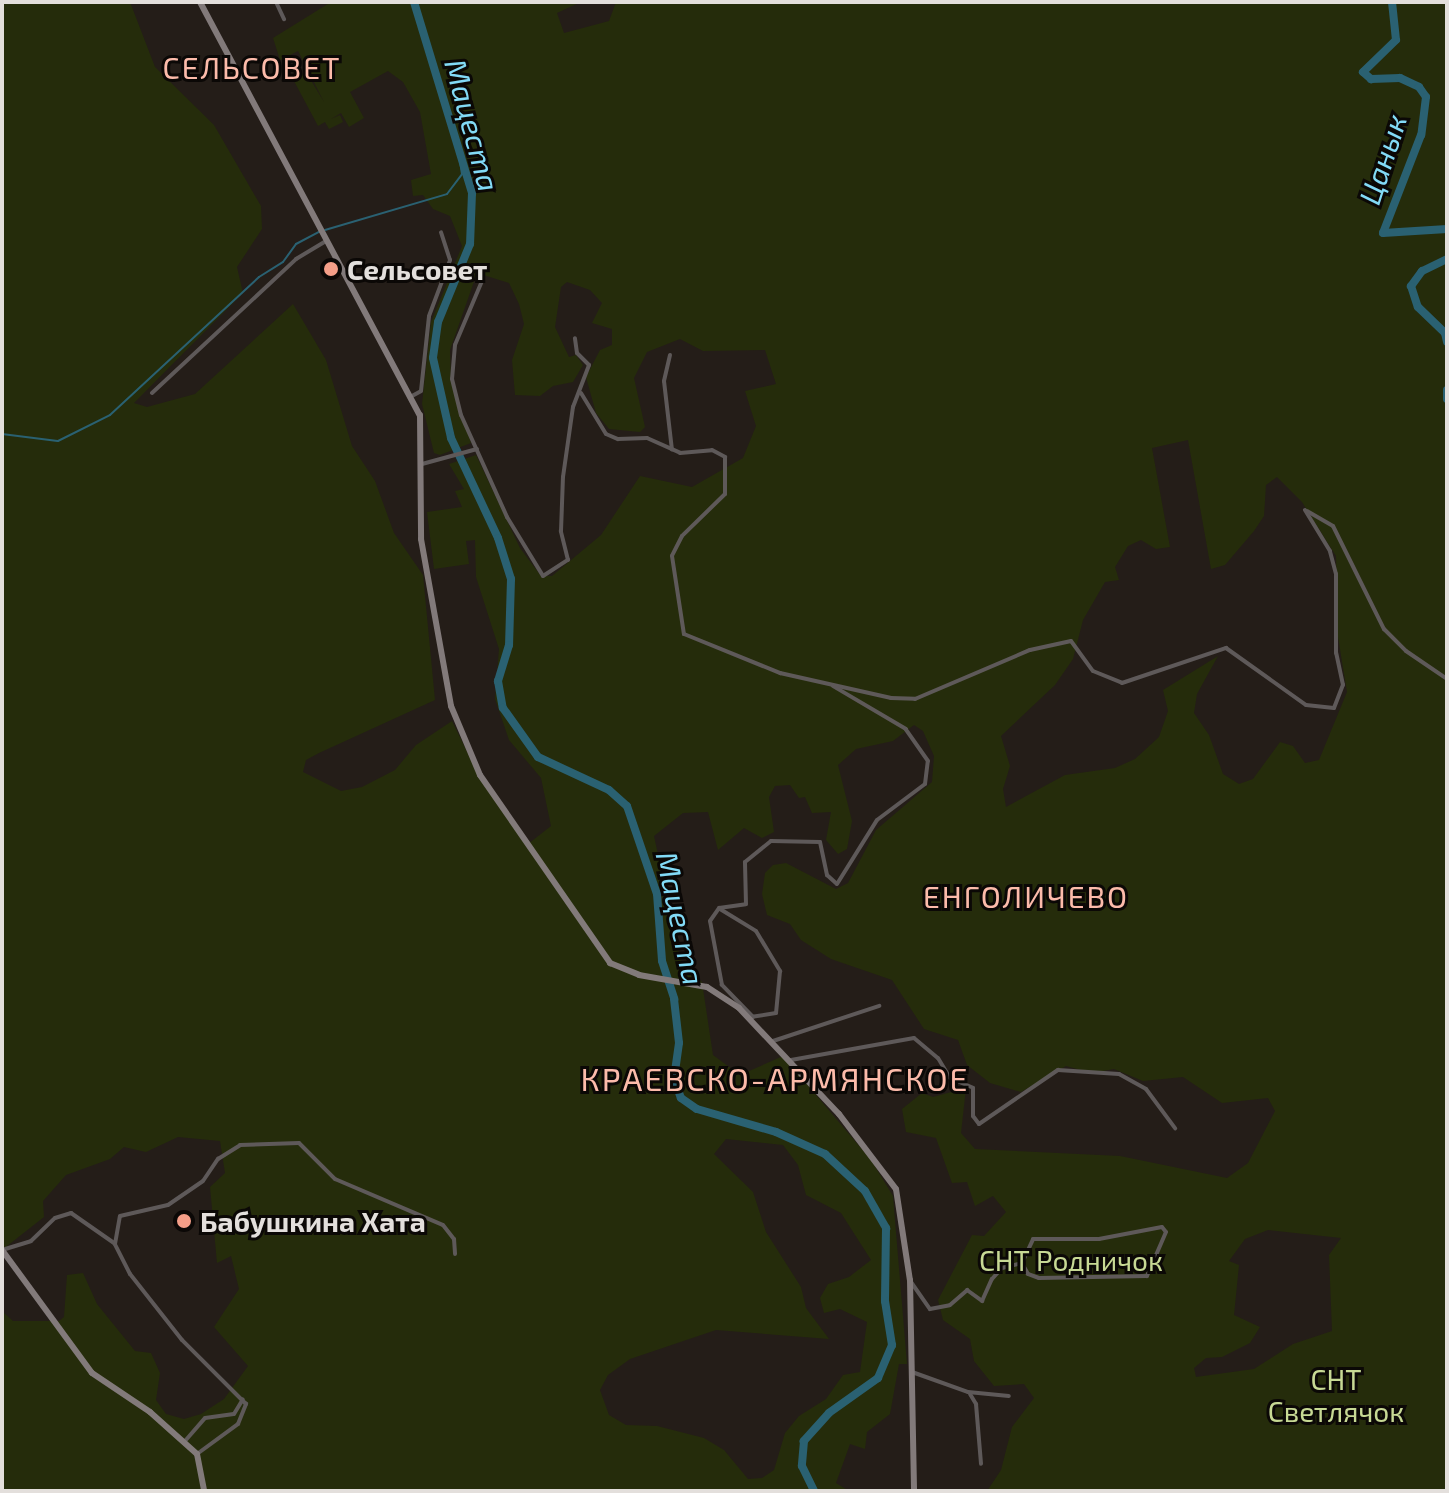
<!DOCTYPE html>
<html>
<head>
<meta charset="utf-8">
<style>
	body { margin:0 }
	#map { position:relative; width:1449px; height:1493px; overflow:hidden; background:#241d18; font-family:"Exo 2",sans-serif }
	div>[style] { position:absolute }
	.green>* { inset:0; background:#252c0b }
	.stream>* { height:2px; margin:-1px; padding:0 1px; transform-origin:1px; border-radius:1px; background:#2a6172 }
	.river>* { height:8px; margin:-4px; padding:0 4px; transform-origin:4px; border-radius:4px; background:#2a6172 }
	.street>* { height:4px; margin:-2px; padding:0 2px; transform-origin:2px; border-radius:2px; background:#5e5959 }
	.secondary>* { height:6px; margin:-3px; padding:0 3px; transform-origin:3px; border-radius:3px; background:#827a7a }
	.dots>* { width:22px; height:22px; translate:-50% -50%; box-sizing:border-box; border:4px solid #0b0806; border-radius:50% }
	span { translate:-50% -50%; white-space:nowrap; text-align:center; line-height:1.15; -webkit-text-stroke:6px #0b0806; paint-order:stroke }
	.poi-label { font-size:28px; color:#e3dfdc; font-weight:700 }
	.left { translate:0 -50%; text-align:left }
	.park-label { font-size:28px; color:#c7d994 }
	.neighbourhood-label { font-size:30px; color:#fcbbaa; letter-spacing:2px }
	.water-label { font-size:30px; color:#82daf6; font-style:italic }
	.quarter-label { font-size:32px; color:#fcbbaa; letter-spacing:2px }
	.frame { position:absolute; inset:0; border:4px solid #e3dfdc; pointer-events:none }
</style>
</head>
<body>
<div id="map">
	<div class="green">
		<div style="clip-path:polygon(evenodd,2px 2px,130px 2px,155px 67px,214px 125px,261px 206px,262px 229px,237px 267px,243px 293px,134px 403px,147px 407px,195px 394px,293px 304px,326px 360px,352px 446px,375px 481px,394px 533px,423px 575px,435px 700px,319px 753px,306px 760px,303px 772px,341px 791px,362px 787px,395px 770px,416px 745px,452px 721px,479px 776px,528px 844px,551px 826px,541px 778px,509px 740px,495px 699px,499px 649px,476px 577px,475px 540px,466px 541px,469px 564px,434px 569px,427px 512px,462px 507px,455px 491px,464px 489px,449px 464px,476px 455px,520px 548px,541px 576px,552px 576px,601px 535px,640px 476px,692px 487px,743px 458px,756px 426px,745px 391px,776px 384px,765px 350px,703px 351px,680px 339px,647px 352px,634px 378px,645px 427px,640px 432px,609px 429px,596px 413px,586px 377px,600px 350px,612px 345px,612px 329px,592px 323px,602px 303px,590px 290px,567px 282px,561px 287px,555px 327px,569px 357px,576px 355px,583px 365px,573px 382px,553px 386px,540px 396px,515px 395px,512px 360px,524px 324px,519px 304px,509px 283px,477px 273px,450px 350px,451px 382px,471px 443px,440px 455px,434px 453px,422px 404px,431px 322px,462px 246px,450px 216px,433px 209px,423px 195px,413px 196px,411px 180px,431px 174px,420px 112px,403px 82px,388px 71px,350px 92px,364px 118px,349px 127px,341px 113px,331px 119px,340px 115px,343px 122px,329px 129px,325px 122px,318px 126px,294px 81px,306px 72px,324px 102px,298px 51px,280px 60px,273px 38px,331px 2px,581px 2px,557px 13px,564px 33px,609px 21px,616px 2px,1447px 2px,1447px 1491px,987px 1491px,1001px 1470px,1012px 1427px,1034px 1398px,1024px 1384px,994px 1386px,974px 1361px,970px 1339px,943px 1320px,938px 1300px,972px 1235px,984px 1236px,1006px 1212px,993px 1196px,975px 1206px,967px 1182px,952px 1183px,936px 1138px,906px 1132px,902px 1109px,922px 1093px,933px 1097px,966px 1088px,961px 1133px,975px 1149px,1120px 1156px,1227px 1178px,1248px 1163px,1275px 1111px,1268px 1098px,1222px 1103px,1183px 1077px,1143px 1081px,1114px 1069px,1092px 1073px,1066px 1066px,1021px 1092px,990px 1083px,967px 1065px,958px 1040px,924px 1029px,892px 980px,831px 959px,801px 940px,790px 924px,767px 915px,762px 894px,765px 873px,773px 865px,786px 863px,836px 889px,848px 883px,876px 830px,932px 782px,934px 756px,923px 731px,914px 725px,893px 741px,856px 749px,838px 765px,852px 821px,847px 849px,838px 854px,826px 840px,831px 812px,812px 813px,805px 797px,799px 798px,790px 785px,775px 786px,769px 797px,774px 832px,762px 838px,744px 828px,718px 850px,708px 812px,683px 813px,654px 836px,681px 961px,702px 982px,713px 1055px,740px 1075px,783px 1056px,871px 1160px,893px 1196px,907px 1364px,899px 1364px,890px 1414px,867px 1432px,865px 1449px,850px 1444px,836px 1483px,849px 1491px,2px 1491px,2px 1311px,13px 1321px,59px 1321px,64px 1317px,67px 1275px,83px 1273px,97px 1304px,135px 1351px,151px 1353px,160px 1373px,156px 1400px,166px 1414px,184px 1419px,201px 1414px,224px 1399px,248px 1366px,214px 1327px,239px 1289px,231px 1256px,217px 1263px,210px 1187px,225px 1173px,220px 1141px,178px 1137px,146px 1152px,124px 1147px,110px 1159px,66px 1175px,43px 1201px,44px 1217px,2px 1250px,2px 2px,1188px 440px,1211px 569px,1225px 565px,1254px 531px,1264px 516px,1266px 485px,1277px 477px,1302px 502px,1336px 556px,1338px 637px,1347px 692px,1319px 760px,1305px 763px,1293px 746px,1280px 742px,1253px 779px,1239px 784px,1223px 774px,1209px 735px,1194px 713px,1197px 694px,1218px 656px,1163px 690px,1168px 711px,1159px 737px,1135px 759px,1115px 768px,1065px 775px,1006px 807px,1003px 789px,1010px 766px,1001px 736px,1055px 685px,1073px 659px,1083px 620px,1105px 582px,1119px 580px,1115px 567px,1128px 546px,1141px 540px,1156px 549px,1170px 547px,1152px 448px,1188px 440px,2px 2px,726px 1139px,783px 1145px,798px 1165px,806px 1195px,841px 1213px,871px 1260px,849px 1277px,828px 1284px,820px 1298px,824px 1313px,840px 1309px,867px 1322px,860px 1372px,843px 1375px,826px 1399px,799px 1416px,785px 1433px,774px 1470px,762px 1478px,748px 1479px,724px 1450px,704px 1438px,657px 1426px,626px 1425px,609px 1415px,600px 1390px,608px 1375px,630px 1359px,716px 1330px,829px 1339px,806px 1308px,801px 1287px,766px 1232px,753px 1192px,714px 1154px,726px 1139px,2px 2px,1268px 1230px,1341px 1238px,1329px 1255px,1332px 1331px,1293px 1344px,1254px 1369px,1196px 1377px,1194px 1368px,1206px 1358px,1222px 1357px,1250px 1343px,1260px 1327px,1234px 1315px,1239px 1265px,1229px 1261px,1245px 1239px,1268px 1230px)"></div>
	</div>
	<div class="stream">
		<div style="left:325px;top:230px;width:127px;rotate:-16.4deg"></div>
		<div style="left:447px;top:194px;width:25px;rotate:-53deg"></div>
		<div style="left:462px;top:174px;width:19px;rotate:-99deg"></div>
		<div style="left:2px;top:434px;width:56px;rotate:7.1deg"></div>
		<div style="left:58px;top:441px;width:58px;rotate:-26.6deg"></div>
		<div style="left:110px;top:415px;width:203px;rotate:-42.8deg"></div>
		<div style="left:259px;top:277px;width:28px;rotate:-32deg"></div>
		<div style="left:283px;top:262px;width:22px;rotate:-54deg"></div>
		<div style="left:296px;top:244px;width:26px;rotate:-28deg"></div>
	</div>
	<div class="river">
		<div style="left:414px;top:2px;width:200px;rotate:73.1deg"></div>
		<div style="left:472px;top:193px;width:51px;rotate:92.2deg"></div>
		<div style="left:470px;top:244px;width:84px;rotate:112.3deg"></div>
		<div style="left:438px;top:322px;width:36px;rotate:98deg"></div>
		<div style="left:433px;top:358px;width:82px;rotate:77.3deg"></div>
		<div style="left:451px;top:438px;width:110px;rotate:64.8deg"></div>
		<div style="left:498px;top:538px;width:43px;rotate:72.4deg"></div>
		<div style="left:511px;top:579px;width:66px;rotate:91.7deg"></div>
		<div style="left:509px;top:645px;width:38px;rotate:107deg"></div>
		<div style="left:498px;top:681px;width:27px;rotate:80deg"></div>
		<div style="left:503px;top:708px;width:60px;rotate:54.5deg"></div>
		<div style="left:538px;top:757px;width:78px;rotate:24.9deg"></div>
		<div style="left:609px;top:790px;width:24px;rotate:42deg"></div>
		<div style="left:627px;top:806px;width:93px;rotate:71.2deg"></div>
		<div style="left:657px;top:894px;width:67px;rotate:85.7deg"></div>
		<div style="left:662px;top:961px;width:40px;rotate:72deg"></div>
		<div style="left:674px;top:999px;width:44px;rotate:83.5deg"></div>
		<div style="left:679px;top:1043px;width:35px;rotate:98deg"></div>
		<div style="left:674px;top:1078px;width:21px;rotate:71deg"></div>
		<div style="left:681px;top:1098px;width:19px;rotate:35deg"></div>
		<div style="left:697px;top:1109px;width:82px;rotate:16.2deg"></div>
		<div style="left:776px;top:1132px;width:54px;rotate:24.2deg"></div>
		<div style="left:825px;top:1154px;width:54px;rotate:42.8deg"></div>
		<div style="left:865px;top:1191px;width:43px;rotate:60.4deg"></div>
		<div style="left:886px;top:1228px;width:73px;rotate:90.8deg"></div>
		<div style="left:885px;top:1301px;width:45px;rotate:81deg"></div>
		<div style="left:892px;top:1345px;width:36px;rotate:113deg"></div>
		<div style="left:878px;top:1378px;width:60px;rotate:144.5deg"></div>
		<div style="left:829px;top:1413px;width:38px;rotate:132deg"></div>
		<div style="left:804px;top:1441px;width:25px;rotate:95deg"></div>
		<div style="left:802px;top:1466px;width:28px;rotate:64deg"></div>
		<div style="left:1392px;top:2px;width:38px;rotate:84deg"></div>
		<div style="left:1396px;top:40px;width:46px;rotate:135.9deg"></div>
		<div style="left:1363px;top:72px;width:11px;rotate:41deg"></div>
		<div style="left:1371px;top:79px;width:29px;rotate:-2deg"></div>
		<div style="left:1400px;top:78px;width:21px;rotate:25deg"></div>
		<div style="left:1419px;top:87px;width:12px;rotate:55deg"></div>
		<div style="left:1426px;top:97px;width:38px;rotate:97deg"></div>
		<div style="left:1421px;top:135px;width:105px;rotate:111.2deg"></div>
		<div style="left:1383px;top:233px;width:64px;rotate:-3.6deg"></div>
		<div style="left:1447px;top:259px;width:28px;rotate:154deg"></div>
		<div style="left:1422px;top:271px;width:19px;rotate:126deg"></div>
		<div style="left:1411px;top:286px;width:22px;rotate:72deg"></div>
		<div style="left:1418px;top:307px;width:37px;rotate:44deg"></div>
		<div style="left:1445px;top:333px;width:9px;rotate:77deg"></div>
		<div style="left:1447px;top:390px;width:9px;rotate:90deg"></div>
	</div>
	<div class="street">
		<div style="left:276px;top:2px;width:19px;rotate:65deg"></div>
		<div style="left:482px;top:281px;width:69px;rotate:112.9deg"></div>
		<div style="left:455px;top:345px;width:34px;rotate:95deg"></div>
		<div style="left:452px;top:379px;width:37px;rotate:76deg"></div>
		<div style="left:461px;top:415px;width:112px;rotate:65.7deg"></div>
		<div style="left:507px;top:517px;width:69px;rotate:58.6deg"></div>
		<div style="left:543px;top:576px;width:30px;rotate:-33deg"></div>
		<div style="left:568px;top:560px;width:30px;rotate:-104deg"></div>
		<div style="left:561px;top:531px;width:54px;rotate:-87.9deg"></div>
		<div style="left:563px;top:477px;width:71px;rotate:-81.9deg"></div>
		<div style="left:573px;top:407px;width:45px;rotate:-69.1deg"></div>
		<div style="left:589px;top:365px;width:17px;rotate:-135deg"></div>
		<div style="left:577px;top:353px;width:15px;rotate:-98deg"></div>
		<div style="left:670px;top:355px;width:27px;rotate:103deg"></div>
		<div style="left:664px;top:381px;width:69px;rotate:83.4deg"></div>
		<div style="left:152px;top:393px;width:197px;rotate:-42.9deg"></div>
		<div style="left:296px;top:259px;width:35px;rotate:-31deg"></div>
		<div style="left:581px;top:393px;width:48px;rotate:58.6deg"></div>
		<div style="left:606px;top:434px;width:13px;rotate:23deg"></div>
		<div style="left:618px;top:439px;width:29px;rotate:-2deg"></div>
		<div style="left:647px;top:438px;width:36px;rotate:24deg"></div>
		<div style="left:680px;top:453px;width:32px;rotate:-5deg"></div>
		<div style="left:712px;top:450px;width:15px;rotate:28deg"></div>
		<div style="left:725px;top:457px;width:37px;rotate:90deg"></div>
		<div style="left:725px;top:494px;width:60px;rotate:135.7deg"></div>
		<div style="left:682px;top:536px;width:22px;rotate:117deg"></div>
		<div style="left:672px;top:556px;width:79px;rotate:81.3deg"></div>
		<div style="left:684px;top:634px;width:104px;rotate:22.1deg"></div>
		<div style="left:780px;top:673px;width:114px;rotate:12.7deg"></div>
		<div style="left:891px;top:698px;width:24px;rotate:2deg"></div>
		<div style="left:915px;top:699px;width:125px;rotate:-23.1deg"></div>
		<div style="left:1030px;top:650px;width:42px;rotate:-12.4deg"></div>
		<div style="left:1071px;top:641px;width:37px;rotate:54deg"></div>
		<div style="left:1093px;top:671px;width:31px;rotate:22deg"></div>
		<div style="left:1122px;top:683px;width:110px;rotate:-18.6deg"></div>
		<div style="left:1226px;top:648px;width:98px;rotate:35.5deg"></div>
		<div style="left:1306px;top:705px;width:28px;rotate:6deg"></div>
		<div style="left:1334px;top:708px;width:25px;rotate:-69deg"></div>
		<div style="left:1343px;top:685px;width:33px;rotate:-102deg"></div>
		<div style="left:1336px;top:653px;width:79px;rotate:-90deg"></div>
		<div style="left:1336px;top:574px;width:24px;rotate:-105deg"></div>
		<div style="left:1330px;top:551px;width:48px;rotate:-121.4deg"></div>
		<div style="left:412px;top:396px;width:10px;rotate:-29deg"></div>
		<div style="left:421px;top:391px;width:75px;rotate:-83.9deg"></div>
		<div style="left:429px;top:316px;width:60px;rotate:-69.4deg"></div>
		<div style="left:450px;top:260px;width:29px;rotate:-108deg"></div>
		<div style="left:422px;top:464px;width:57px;rotate:-15.3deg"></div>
		<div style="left:1307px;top:511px;width:30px;rotate:30deg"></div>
		<div style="left:1333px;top:526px;width:115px;rotate:63.7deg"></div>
		<div style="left:1384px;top:629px;width:31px;rotate:45deg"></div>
		<div style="left:1406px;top:651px;width:50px;rotate:34.3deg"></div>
		<div style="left:720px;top:909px;width:42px;rotate:31.4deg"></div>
		<div style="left:756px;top:931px;width:47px;rotate:59deg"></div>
		<div style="left:780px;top:971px;width:42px;rotate:95.4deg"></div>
		<div style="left:776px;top:1013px;width:24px;rotate:171deg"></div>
		<div style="left:753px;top:1017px;width:45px;rotate:-134.1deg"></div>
		<div style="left:722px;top:985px;width:65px;rotate:-100.6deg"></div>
		<div style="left:710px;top:921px;width:16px;rotate:-55deg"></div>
		<div style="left:719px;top:908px;width:27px;rotate:-8deg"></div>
		<div style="left:746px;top:904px;width:42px;rotate:-91.4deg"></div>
		<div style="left:745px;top:862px;width:33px;rotate:-39deg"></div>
		<div style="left:771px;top:841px;width:49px;rotate:1.2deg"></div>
		<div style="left:820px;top:842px;width:34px;rotate:78deg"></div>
		<div style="left:827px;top:875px;width:13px;rotate:42deg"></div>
		<div style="left:837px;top:884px;width:75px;rotate:-58deg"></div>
		<div style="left:877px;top:820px;width:60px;rotate:-36.9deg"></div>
		<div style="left:925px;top:784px;width:23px;rotate:-83deg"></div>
		<div style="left:928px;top:761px;width:39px;rotate:-125deg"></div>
		<div style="left:906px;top:729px;width:85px;rotate:-149.5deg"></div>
		<div style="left:773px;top:1041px;width:112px;rotate:-18.3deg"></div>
		<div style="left:791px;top:1060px;width:125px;rotate:-10.1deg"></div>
		<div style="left:914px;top:1038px;width:31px;rotate:40deg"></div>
		<div style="left:938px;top:1058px;width:23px;rotate:59deg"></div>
		<div style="left:950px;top:1078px;width:25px;rotate:23deg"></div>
		<div style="left:973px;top:1088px;width:28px;rotate:90deg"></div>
		<div style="left:973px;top:1116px;width:10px;rotate:53deg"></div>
		<div style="left:979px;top:1124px;width:96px;rotate:-34.4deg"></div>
		<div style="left:1058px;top:1070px;width:61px;rotate:3.8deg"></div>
		<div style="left:1119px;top:1074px;width:31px;rotate:29deg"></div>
		<div style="left:1146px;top:1089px;width:49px;rotate:53.4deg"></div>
		<div style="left:2px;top:1250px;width:30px;rotate:-17deg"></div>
		<div style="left:31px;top:1241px;width:33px;rotate:-44deg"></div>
		<div style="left:55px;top:1218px;width:17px;rotate:-17deg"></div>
		<div style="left:71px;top:1213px;width:52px;rotate:34.9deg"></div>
		<div style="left:911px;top:1282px;width:33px;rotate:55deg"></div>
		<div style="left:930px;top:1309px;width:20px;rotate:-11deg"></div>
		<div style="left:950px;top:1305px;width:23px;rotate:-41deg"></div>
		<div style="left:967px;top:1290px;width:19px;rotate:36deg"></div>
		<div style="left:982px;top:1301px;width:24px;rotate:-66deg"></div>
		<div style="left:992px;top:1279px;width:15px;rotate:-48deg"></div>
		<div style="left:1002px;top:1268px;width:21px;rotate:-14deg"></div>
		<div style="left:1022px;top:1263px;width:26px;rotate:-65deg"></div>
		<div style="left:1033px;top:1239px;width:66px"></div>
		<div style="left:1099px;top:1239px;width:64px;rotate:-10.8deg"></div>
		<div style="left:1162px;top:1227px;width:6px;rotate:51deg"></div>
		<div style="left:1166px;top:1232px;width:48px;rotate:113.4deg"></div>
		<div style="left:1147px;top:1276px;width:108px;rotate:178.9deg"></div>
		<div style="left:1039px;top:1278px;width:12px;rotate:-160deg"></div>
		<div style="left:1028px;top:1274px;width:13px;rotate:-119deg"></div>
		<div style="left:912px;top:1372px;width:59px;rotate:19.7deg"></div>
		<div style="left:968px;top:1392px;width:41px;rotate:5.6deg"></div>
		<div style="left:970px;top:1394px;width:12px;rotate:59deg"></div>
		<div style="left:976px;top:1404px;width:60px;rotate:85.2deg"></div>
		<div style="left:185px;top:1441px;width:30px;rotate:-49deg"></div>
		<div style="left:205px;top:1418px;width:29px;rotate:-8deg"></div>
		<div style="left:234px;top:1414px;width:17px;rotate:-59deg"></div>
		<div style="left:197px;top:1454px;width:51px;rotate:-36.2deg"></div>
		<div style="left:238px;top:1424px;width:22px;rotate:-68deg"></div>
		<div style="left:246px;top:1404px;width:91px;rotate:-135deg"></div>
		<div style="left:182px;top:1340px;width:84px;rotate:-128.2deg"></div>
		<div style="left:130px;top:1274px;width:34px;rotate:-117deg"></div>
		<div style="left:115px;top:1244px;width:28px;rotate:-80deg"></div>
		<div style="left:120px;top:1216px;width:49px;rotate:-12.9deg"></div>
		<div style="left:168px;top:1205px;width:42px;rotate:-34.4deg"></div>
		<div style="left:203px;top:1181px;width:27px;rotate:-56deg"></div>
		<div style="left:218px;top:1159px;width:26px;rotate:-32deg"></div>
		<div style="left:240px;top:1145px;width:59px;rotate:-1.9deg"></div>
		<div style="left:299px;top:1143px;width:51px;rotate:45deg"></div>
		<div style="left:335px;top:1179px;width:117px;rotate:23.1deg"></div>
		<div style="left:443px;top:1225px;width:18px;rotate:52deg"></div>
		<div style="left:454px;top:1239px;width:15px;rotate:86deg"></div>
	</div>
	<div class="secondary">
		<div style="left:200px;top:2px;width:468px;rotate:62deg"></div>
		<div style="left:420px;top:415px;width:124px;rotate:89.5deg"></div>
		<div style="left:421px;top:539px;width:170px;rotate:79.8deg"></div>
		<div style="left:451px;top:706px;width:75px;rotate:67.2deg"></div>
		<div style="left:480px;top:775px;width:229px;rotate:55.3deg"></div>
		<div style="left:610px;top:963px;width:31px;rotate:22deg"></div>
		<div style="left:639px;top:975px;width:69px;rotate:10deg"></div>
		<div style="left:707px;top:987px;width:38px;rotate:33deg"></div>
		<div style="left:739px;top:1008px;width:146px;rotate:46.7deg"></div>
		<div style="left:839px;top:1114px;width:94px;rotate:52.8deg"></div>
		<div style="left:896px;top:1189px;width:92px;rotate:81.3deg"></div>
		<div style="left:910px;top:1280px;width:211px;rotate:88.9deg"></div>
		<div style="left:2px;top:1250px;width:152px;rotate:53.8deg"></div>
		<div style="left:92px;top:1373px;width:70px;rotate:33.9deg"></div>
		<div style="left:150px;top:1412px;width:63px;rotate:41.8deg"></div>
		<div style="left:197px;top:1454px;width:38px;rotate:79deg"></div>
	</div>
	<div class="dots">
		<div style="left:331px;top:269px;background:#f49e88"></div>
		<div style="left:184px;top:1221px;background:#f49e88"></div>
	</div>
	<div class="poi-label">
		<span class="left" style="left:347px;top:269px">Сельсовет</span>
		<span class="left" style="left:200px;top:1221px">Бабушкина Хата</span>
	</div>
	<div class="park-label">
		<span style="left:1071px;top:1260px">СНТ Родничок</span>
		<span style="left:1336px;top:1395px">СНТ<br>Светлячок</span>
	</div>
	<div class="neighbourhood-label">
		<span style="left:252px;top:67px">СЕЛЬСОВЕТ</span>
		<span style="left:1026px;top:896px">ЕНГОЛИЧЕВО</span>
	</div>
	<div class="water-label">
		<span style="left:473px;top:125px;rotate:75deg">Мацеста</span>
		<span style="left:1382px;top:159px;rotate:-72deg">Цанык</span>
		<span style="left:681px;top:918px;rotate:78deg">Мацеста</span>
	</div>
	<div class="quarter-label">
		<span style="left:775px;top:1078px">КРАЕВСКО-АРМЯНСКОЕ</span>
	</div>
	<div class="frame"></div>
</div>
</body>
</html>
